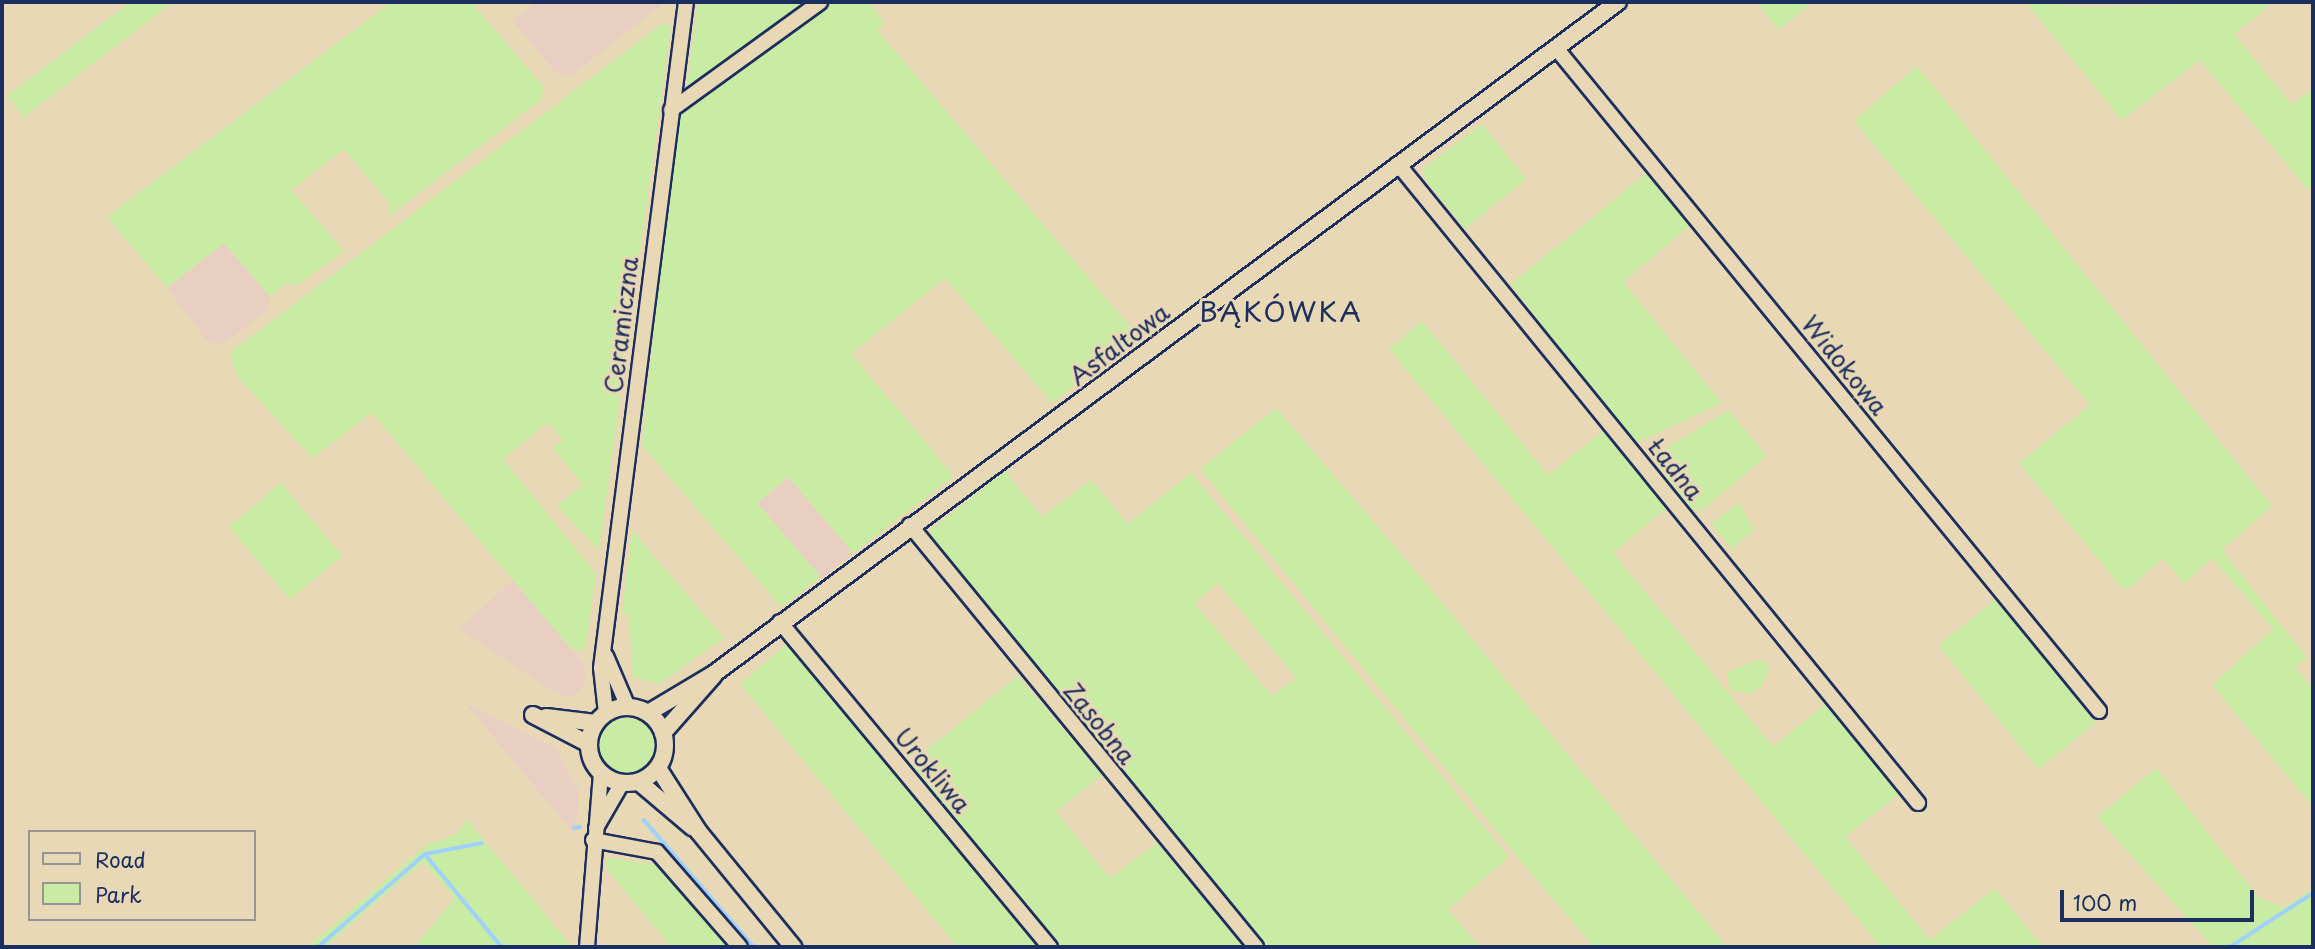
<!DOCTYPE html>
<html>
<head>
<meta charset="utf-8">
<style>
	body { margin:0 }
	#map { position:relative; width:2315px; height:949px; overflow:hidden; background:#e9d8b5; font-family:"Playpen Sans",sans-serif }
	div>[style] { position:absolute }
	.built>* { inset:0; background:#e8cfc2; transform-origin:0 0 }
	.green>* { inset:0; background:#c9eca5; transform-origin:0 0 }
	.round { border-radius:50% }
	.stream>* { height:3.5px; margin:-1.75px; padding:0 1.75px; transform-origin:1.75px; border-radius:1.75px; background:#9fd1fc }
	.roads { filter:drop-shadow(2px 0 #1b2f5e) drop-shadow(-2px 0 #1b2f5e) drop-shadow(0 2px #1b2f5e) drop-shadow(0 -2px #1b2f5e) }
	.minor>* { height:14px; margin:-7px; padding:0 7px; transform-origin:7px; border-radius:7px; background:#e9d8b5 }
	.tertiary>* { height:16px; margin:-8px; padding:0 8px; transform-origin:8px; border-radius:8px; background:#e9d8b5 }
	.tertiary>.ring { margin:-8px; padding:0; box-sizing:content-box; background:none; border:16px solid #e9d8b5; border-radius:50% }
	span { translate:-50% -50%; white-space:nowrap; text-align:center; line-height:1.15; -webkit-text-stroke:6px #e9d8b5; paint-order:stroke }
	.street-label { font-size:24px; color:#1b2f5e }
	.quarter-label { font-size:28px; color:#1b2f5e; letter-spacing:2px }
	.frame { position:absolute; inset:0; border:4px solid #1b2f5e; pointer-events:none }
	.legend { position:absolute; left:28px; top:830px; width:228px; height:91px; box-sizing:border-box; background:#e9d8b5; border:2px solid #979492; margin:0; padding:9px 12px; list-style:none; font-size:21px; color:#1b2f5e }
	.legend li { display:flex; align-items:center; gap:14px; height:35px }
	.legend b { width:35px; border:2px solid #979492 }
	.scale { position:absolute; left:2060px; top:890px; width:194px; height:32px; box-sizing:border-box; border:4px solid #1b2f5e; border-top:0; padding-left:9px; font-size:21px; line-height:24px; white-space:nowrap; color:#1b2f5e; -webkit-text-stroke:5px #e9d8b5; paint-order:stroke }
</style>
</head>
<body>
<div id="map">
	<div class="built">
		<div style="clip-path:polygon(536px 2px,665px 2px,571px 76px,557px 74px,512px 20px)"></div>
		<div style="clip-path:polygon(224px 242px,270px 297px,268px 310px,222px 345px,208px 342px,167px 288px)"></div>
		<div style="left:789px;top:477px;width:99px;height:41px;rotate:50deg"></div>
		<div style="clip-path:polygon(514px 579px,583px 663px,586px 682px,573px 697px,555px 693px,459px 629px)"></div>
		<div style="clip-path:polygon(465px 703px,557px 749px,579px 792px,575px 835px)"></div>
	</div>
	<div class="green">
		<div style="clip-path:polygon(130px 2px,173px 2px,24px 117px,7px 96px)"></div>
		<div style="clip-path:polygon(391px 2px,471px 2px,543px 86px,542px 99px,389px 216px,389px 203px,344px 149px,291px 190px,344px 251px,298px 285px,285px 284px,270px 297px,224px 243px,167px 288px,107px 217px)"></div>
		<div style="clip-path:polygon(698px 2px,803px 2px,686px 92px)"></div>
		<div style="clip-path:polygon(832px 2px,869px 2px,885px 23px,877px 30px,1139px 337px,1052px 403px,945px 278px,851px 354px,954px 476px,853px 553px,788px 477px,757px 503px,821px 577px,781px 607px,642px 445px,676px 115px)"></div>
		<div style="clip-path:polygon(1756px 2px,1812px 2px,1779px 30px)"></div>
		<div style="clip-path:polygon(2025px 2px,2091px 7px,2263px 2px,2268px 7px,2234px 34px,2292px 105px,2313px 89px,2313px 186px,2308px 190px,2200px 60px,2122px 120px)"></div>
		<div style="clip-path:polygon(663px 23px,671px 26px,599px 551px,557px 506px,583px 485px,553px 448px,563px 440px,548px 422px,503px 459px,596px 574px,585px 650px,571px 649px,372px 413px,312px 458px,237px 376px,230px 353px)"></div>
		<div style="clip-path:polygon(1917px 66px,2272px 506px,2222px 550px,2307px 658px,2295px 667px,2313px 689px,2313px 807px,2212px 685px,2273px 629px,2212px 558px,2184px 583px,2163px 558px,2128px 590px,2121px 587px,2019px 463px,2090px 405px,1854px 121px)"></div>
		<div style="clip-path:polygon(1482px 124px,1526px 179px,1465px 229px,1424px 178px,1424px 168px)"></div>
		<div style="clip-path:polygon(1648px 172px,1692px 224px,1623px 282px,1722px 403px,1638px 442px,1628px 438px,1511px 284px)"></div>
		<div style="clip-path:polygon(1422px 321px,1548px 475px,1607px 428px,1670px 505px,1613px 553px,1773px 747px,1828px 702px,1902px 792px,1845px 837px,1930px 940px,1995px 888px,2043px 947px,1881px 947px,1389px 349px)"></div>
		<div style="clip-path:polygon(1276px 408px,1419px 575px,1727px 947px,1594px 947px,1528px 870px,1200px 469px)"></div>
		<div style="clip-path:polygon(1728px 410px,1767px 456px,1702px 510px,1682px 507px,1659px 475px,1660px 452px)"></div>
		<div style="clip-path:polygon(evenodd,1005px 471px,1042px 517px,1091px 480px,1128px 524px,1191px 473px,1509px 857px,1448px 909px,1479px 947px,1265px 947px,924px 535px,1005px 471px,1218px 583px,1296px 678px,1272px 696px,1194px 603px,1218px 583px)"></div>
		<div style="left:281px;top:483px;width:95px;height:68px;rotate:50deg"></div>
		<div style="clip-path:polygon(1739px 502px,1754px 530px,1732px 549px,1711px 524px)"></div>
		<div style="clip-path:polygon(632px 530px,724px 638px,659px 684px,633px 677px,629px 616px,622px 614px)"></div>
		<div style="left:1996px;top:599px;width:159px;height:74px;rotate:51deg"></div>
		<div style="clip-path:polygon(790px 641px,1044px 947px,957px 947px,740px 684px)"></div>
		<div style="clip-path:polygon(1759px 659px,1770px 667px,1761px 687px,1749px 694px,1729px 690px,1728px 672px)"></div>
		<div style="clip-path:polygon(1018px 676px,1102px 775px,1056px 812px,1110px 878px,1157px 843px,1243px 947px,1058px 947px,908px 765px)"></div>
		<div class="round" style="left:599px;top:718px;width:56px;height:56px"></div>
		<div style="clip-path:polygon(2156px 768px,2260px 899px,2284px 907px,2313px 888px,2313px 947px,2213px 947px,2097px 817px)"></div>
		<div style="clip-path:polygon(467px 819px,572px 947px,414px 947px,455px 898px,423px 862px,325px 947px,308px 947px,426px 845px,457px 834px)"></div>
		<div style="clip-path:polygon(607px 858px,654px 864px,734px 947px,671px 947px,606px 868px)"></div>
	</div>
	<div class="stream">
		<div style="left:644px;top:820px;width:168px;rotate:49.1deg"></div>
		<div style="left:574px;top:828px;width:6px;rotate:-9deg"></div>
		<div style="left:425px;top:854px;width:121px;rotate:50.4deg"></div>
		<div style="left:318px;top:947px;width:142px;rotate:-41deg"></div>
		<div style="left:425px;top:854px;width:58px;rotate:-10.9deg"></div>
		<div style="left:2230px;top:947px;width:99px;rotate:-33deg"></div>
	</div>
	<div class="roads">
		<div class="minor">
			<div style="left:1556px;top:48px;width:857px;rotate:50.68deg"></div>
			<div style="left:671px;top:110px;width:184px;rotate:-35.9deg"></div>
			<div style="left:1398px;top:164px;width:824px;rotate:50.86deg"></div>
			<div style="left:910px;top:525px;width:546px;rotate:50.65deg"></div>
			<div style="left:780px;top:622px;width:423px;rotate:50.3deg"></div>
			<div style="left:606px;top:656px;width:56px;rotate:66.7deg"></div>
			<div style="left:606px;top:713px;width:45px;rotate:-96.3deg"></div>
			<div style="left:601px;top:668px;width:671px;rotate:-82.73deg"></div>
			<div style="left:596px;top:828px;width:52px;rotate:-60deg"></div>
			<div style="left:593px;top:840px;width:65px;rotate:10.6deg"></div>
			<div style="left:657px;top:852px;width:126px;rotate:48.9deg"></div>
			<div style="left:587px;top:947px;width:175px;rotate:-85.4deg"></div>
		</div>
		<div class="tertiary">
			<div class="ring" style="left:589px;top:707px;width:60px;height:60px"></div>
			<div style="left:648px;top:713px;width:78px;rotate:-30.8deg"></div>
			<div style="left:715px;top:673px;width:1125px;rotate:-36.62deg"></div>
			<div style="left:533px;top:715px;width:63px;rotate:27.4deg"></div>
			<div style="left:546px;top:717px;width:50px;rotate:6.8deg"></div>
			<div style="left:663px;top:733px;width:77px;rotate:-48.7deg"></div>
			<div style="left:658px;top:768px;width:76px;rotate:57.4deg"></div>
			<div style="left:699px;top:832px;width:149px;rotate:50.7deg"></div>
			<div style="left:639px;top:782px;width:70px;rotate:40.3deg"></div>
		</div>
	</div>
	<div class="street-label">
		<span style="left:621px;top:325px;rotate:-83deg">Ceramiczna</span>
		<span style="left:1119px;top:344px;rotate:-37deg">Asfaltowa</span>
		<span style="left:1845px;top:365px;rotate:51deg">Widokowa</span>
		<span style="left:1676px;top:469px;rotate:51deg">Ładna</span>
		<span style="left:1100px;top:723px;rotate:51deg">Zasobna</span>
		<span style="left:933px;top:770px;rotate:50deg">Urokliwa</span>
	</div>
	<div class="quarter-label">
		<span style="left:1281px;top:311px">BĄKÓWKA</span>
	</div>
	<div class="frame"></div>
	<ul class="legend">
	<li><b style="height:9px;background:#e9d8b5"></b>Road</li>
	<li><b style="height:19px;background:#c9eca5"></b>Park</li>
	</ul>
	<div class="scale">100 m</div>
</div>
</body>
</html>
